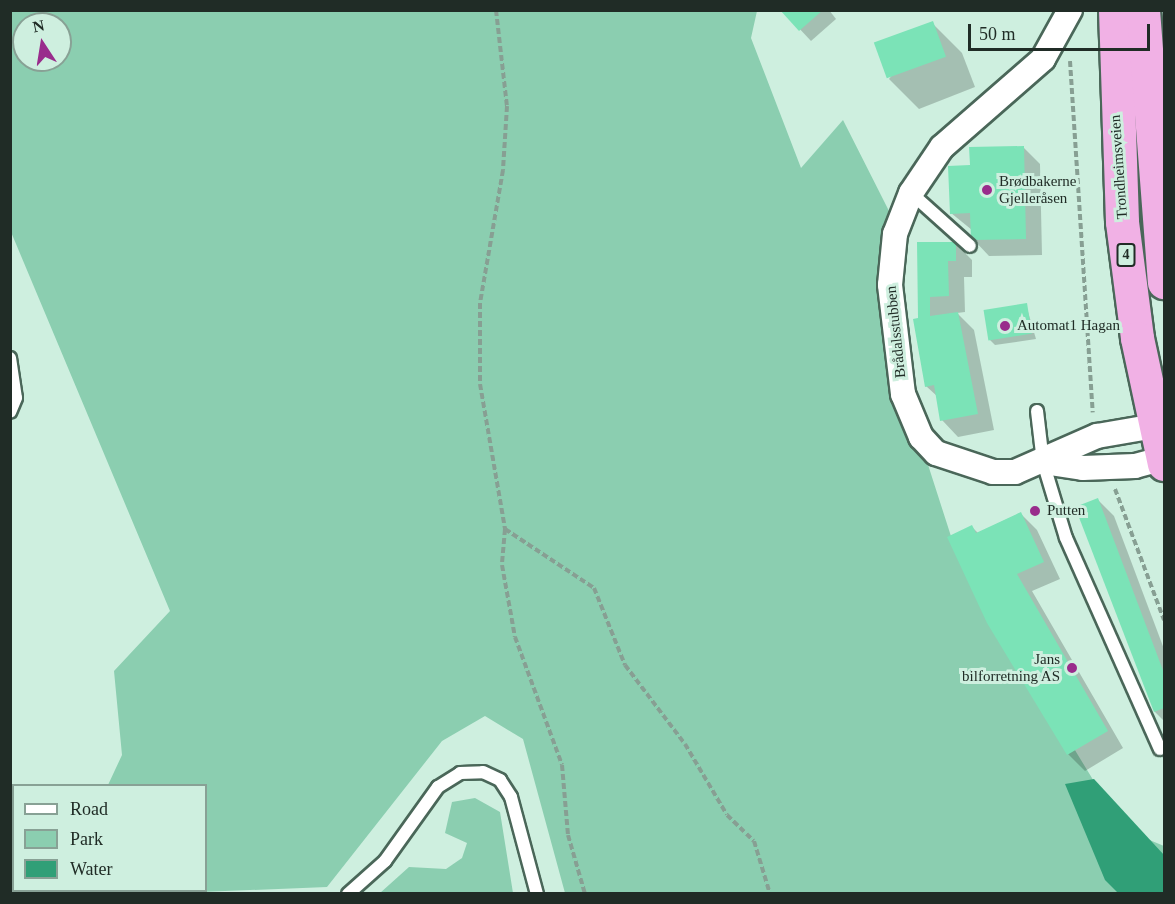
<!DOCTYPE html>
<html>
<head>
<meta charset="utf-8">
<style>
	body { margin:0 }
	#map { position:relative; width:1175px; height:904px; overflow:hidden; background:#ceefdf; font-family:"Times New Roman",serif }
	div>[style] { position:absolute }
	.green>* { inset:0; background:#8bceb0 }
	.water>* { inset:0; background:#309f77 }
	.shadow>* { inset:0; background:#0003 }
	.building>* { inset:0; background:#7be3b7; transform-origin:0 0 }
	.path>* { height:4px; margin-top:-2px; transform-origin:0; background:repeating-linear-gradient(90deg,#879f93 0 6px,transparent 0 9px) }
	.roads { filter:drop-shadow(2px 0 #4a6759) drop-shadow(-2px 0 #4a6759) drop-shadow(0 2px #4a6759) drop-shadow(0 -2px #4a6759) }
	.lane>* { height:12px; margin:-6px; padding:0 6px; transform-origin:6px; border-radius:6px; background:#fff }
	.street>* { height:24px; margin:-12px; padding:0 12px; transform-origin:12px; border-radius:12px; background:#fff }
	.highway>* { height:33px; margin:-16.5px; padding:0 16.5px; transform-origin:16.5px; border-radius:16.5px; background:#f1b1e5 }
	.dots>* { width:16px; height:16px; translate:-50% -50%; box-sizing:border-box; border:3px solid #ceefdf; border-radius:50% }
	span { translate:-50% -50%; white-space:nowrap; text-align:center; line-height:1.15; -webkit-text-stroke:6px #ceefdf; paint-order:stroke }
	.shield-label span { padding:2px 4px; background:#ceefdf; border:2px solid; border-radius:4px; -webkit-text-stroke-width:0 }
	.shield-label { font-size:14px; color:#202c26; font-weight:700 }
	.street-label { font-size:15px; color:#202c26 }
	.poi-label { font-size:15px; color:#202c26 }
	.left { translate:0 -50%; text-align:left }
	.right { translate:-100% -50%; text-align:right }
	.frame { position:absolute; inset:0; border:12px solid #202c26; pointer-events:none }
	.legend { position:absolute; left:12px; top:784px; width:195px; height:108px; box-sizing:border-box; background:#ceefdf; border:2px solid #88a195; margin:0; padding:8px 10px; list-style:none; font-size:18px; color:#202c26 }
	.legend li { display:flex; align-items:center; gap:12px; height:30px }
	.legend b { width:30px; border:2px solid #88a195 }
	.north { position:absolute; left:12px; top:12px; width:60px; height:60px; box-sizing:border-box; background:#ceefdf; border:2px solid #88a195; border-radius:50%; rotate:348deg; font-size:16px; font-weight:700; line-height:24px; text-align:center; color:#202c26 }
	.north::after { content:''; display:block; margin:auto; width:21px; height:27px; background:#992c8c; clip-path:polygon(50% 0,100% 100%,50% 72%,0 100%) }
	.scale { position:absolute; left:968px; top:24px; width:182px; height:27px; box-sizing:border-box; border:3px solid #202c26; border-top:0; padding-left:8px; font-size:18px; line-height:21px; white-space:nowrap; color:#202c26; -webkit-text-stroke:4px #ceefdf; paint-order:stroke }
</style>
</head>
<body>
<div id="map">
	<div class="green">
		<div style="clip-path:polygon(evenodd,10px 11px,757px 11px,751px 38px,801px 168px,843px 120px,889px 211px,886px 250px,913px 418px,958px 558px,1123px 829px,1164px 846px,1164px 893px,565px 893px,523px 739px,485px 716px,442px 741px,327px 887px,175px 893px,172px 891px,206px 890px,206px 786px,108px 785px,122px 755px,114px 671px,170px 611px,11px 232px,10px 11px,24px 24px,60px 24px,60px 60px,24px 60px,24px 24px)"></div>
		<div style="clip-path:polygon(475px 798px,500px 812px,513px 893px,380px 893px,409px 867px,446px 869px,462px 858px,467px 843px,445px 833px,452px 802px)"></div>
	</div>
	<div class="water">
		<div style="clip-path:polygon(1094px 779px,1164px 855px,1164px 893px,1118px 893px,1105px 880px,1065px 784px)"></div>
	</div>
	<div class="shadow">
		<div style="clip-path:polygon(782px 10px,829px 10px,836px 19px,811px 41px)"></div>
		<div style="clip-path:polygon(932px 23px,962px 53px,975px 87px,919px 109px,889px 79px)"></div>
		<div style="clip-path:polygon(1023px 147px,1040px 164px,1042px 255px,989px 256px,973px 239px,972px 230px,951px 213px,971px 167px)"></div>
		<div style="clip-path:polygon(955px 243px,972px 260px,972px 277px,964px 277px,965px 312px,957px 313px,974px 330px,994px 430px,958px 437px,942px 420px,938px 397px,926px 386px,920px 319px,919px 244px)"></div>
		<div style="clip-path:polygon(1026px 305px,1036px 339px,995px 345px,990px 340px)"></div>
		<div style="clip-path:polygon(1097px 499px,1114px 516px,1164px 649px,1164px 721px,1155px 712px)"></div>
		<div style="clip-path:polygon(1020px 513px,1037px 530px,1060px 579px,1032px 591px,1123px 748px,1085px 771px,1068px 754px,972px 527px,978px 533px)"></div>
	</div>
	<div class="building">
		<div style="clip-path:polygon(780px 10px,823px 10px,799px 31px)"></div>
		<div style="left:933px;top:21px;width:38px;height:63px;rotate:70deg"></div>
		<div style="clip-path:polygon(1024px 146px,1026px 239px,971px 240px,970px 213px,950px 214px,948px 166px,970px 165px,969px 147px)"></div>
		<div style="clip-path:polygon(917px 242px,956px 242px,956px 261px,948px 261px,949px 296px,930px 297px,930px 316px,958px 312px,978px 414px,940px 421px,934px 385px,925px 387px,913px 319px,918px 318px)"></div>
		<div style="left:1027px;top:303px;width:31px;height:44px;rotate:81deg"></div>
		<div style="clip-path:polygon(1098px 498px,1164px 673px,1164px 708px,1154px 712px,1075px 507px)"></div>
		<div style="clip-path:polygon(1021px 512px,1044px 562px,1017px 574px,1108px 731px,1067px 755px,987px 623px,947px 537px,972px 525px,976px 533px)"></div>
	</div>
	<div class="path">
		<div style="left:496px;top:10px;width:97px;rotate:83.5deg"></div>
		<div style="left:507px;top:106px;width:64px;rotate:93.6deg"></div>
		<div style="left:503px;top:170px;width:135px;rotate:99.8deg"></div>
		<div style="left:480px;top:303px;width:81px;rotate:90deg"></div>
		<div style="left:480px;top:384px;width:147px;rotate:80.2deg"></div>
		<div style="left:505px;top:529px;width:36px;rotate:95deg"></div>
		<div style="left:502px;top:565px;width:73px;rotate:79.8deg"></div>
		<div style="left:515px;top:637px;width:136px;rotate:69.8deg"></div>
		<div style="left:562px;top:765px;width:70px;rotate:85.1deg"></div>
		<div style="left:568px;top:835px;width:61px;rotate:73.9deg"></div>
		<div style="left:1070px;top:61px;width:352px;rotate:86.3deg"></div>
		<div style="left:1115px;top:489px;width:140px;rotate:69.5deg"></div>
		<div style="left:505px;top:529px;width:107px;rotate:33.5deg"></div>
		<div style="left:594px;top:588px;width:83px;rotate:68.1deg"></div>
		<div style="left:625px;top:665px;width:99px;rotate:52.8deg"></div>
		<div style="left:685px;top:744px;width:82px;rotate:59.4deg"></div>
		<div style="left:727px;top:815px;width:37px;rotate:44deg"></div>
		<div style="left:754px;top:841px;width:55px;rotate:73.2deg"></div>
	</div>
	<div class="roads">
		<div class="lane">
			<div style="left:911px;top:193px;width:79px;rotate:41.9deg"></div>
			<div style="left:10px;top:358px;width:40px;rotate:81.5deg"></div>
			<div style="left:16px;top:398px;width:15px;rotate:113deg"></div>
			<div style="left:1037px;top:411px;width:51px;rotate:83.3deg"></div>
			<div style="left:1043px;top:462px;width:79px;rotate:73.2deg"></div>
			<div style="left:1066px;top:538px;width:231px;rotate:66deg"></div>
			<div style="left:348px;top:894px;width:50px;rotate:-41.7deg"></div>
			<div style="left:385px;top:861px;width:91px;rotate:-54.4deg"></div>
			<div style="left:438px;top:787px;width:26px;rotate:-32deg"></div>
			<div style="left:460px;top:773px;width:23px;rotate:-2deg"></div>
			<div style="left:483px;top:772px;width:19px;rotate:25deg"></div>
			<div style="left:500px;top:780px;width:20px;rotate:57deg"></div>
			<div style="left:511px;top:797px;width:100px;rotate:75deg"></div>
		</div>
		<div class="street">
			<div style="left:1070px;top:10px;width:56px;rotate:118.9deg"></div>
			<div style="left:1043px;top:59px;width:134px;rotate:138.9deg"></div>
			<div style="left:942px;top:147px;width:55px;rotate:124deg"></div>
			<div style="left:911px;top:193px;width:44px;rotate:111.3deg"></div>
			<div style="left:895px;top:234px;width:51px;rotate:95.6deg"></div>
			<div style="left:890px;top:285px;width:110px;rotate:83.2deg"></div>
			<div style="left:903px;top:394px;width:47px;rotate:67.3deg"></div>
			<div style="left:921px;top:437px;width:22px;rotate:47deg"></div>
			<div style="left:936px;top:453px;width:60px;rotate:18.4deg"></div>
			<div style="left:993px;top:472px;width:22px"></div>
			<div style="left:1015px;top:472px;width:90px;rotate:-23.7deg"></div>
			<div style="left:1097px;top:436px;width:59px;rotate:-9.8deg"></div>
			<div style="left:1155px;top:426px;width:9px;rotate:18deg"></div>
			<div style="left:1043px;top:462px;width:40px;rotate:8.5deg"></div>
			<div style="left:1083px;top:468px;width:52px;rotate:-2.2deg"></div>
			<div style="left:1135px;top:466px;width:30px;rotate:-15deg"></div>
		</div>
		<div class="highway">
			<div style="left:1115px;top:10px;width:212px;rotate:88.1deg"></div>
			<div style="left:1122px;top:222px;width:117px;rotate:82.6deg"></div>
			<div style="left:1137px;top:338px;width:129px;rotate:77.9deg"></div>
			<div style="left:1143px;top:10px;width:273px;rotate:85.6deg"></div>
		</div>
	</div>
	<div class="dots">
		<div style="left:987px;top:190px;background:#992c8c"></div>
		<div style="left:1005px;top:326px;background:#992c8c"></div>
		<div style="left:1035px;top:511px;background:#992c8c"></div>
		<div style="left:1072px;top:668px;background:#992c8c"></div>
	</div>
	<div class="shield-label">
		<span style="left:1126px;top:255px">4</span>
	</div>
	<div class="street-label">
		<span style="left:1119px;top:167px;rotate:-94deg">Trondheimsveien</span>
		<span style="left:896px;top:332px;rotate:-96deg">Brådalsstubben</span>
	</div>
	<div class="poi-label">
		<span class="left" style="left:999px;top:190px">Brødbakerne<br>Gjelleråsen</span>
		<span class="left" style="left:1017px;top:326px">Automat1 Hagan</span>
		<span class="left" style="left:1047px;top:511px">Putten</span>
		<span class="right" style="left:1060px;top:668px">Jans<br>bilforretning AS</span>
	</div>
	<div class="frame"></div>
	<ul class="legend">
	<li><b style="height:8px;background:#fff"></b>Road</li>
	<li><b style="height:16px;background:#8bceb0"></b>Park</li>
	<li><b style="height:16px;background:#309f77"></b>Water</li>
	</ul>
	<div class="north">N</div>
	<div class="scale">50 m</div>
</div>
</body>
</html>
